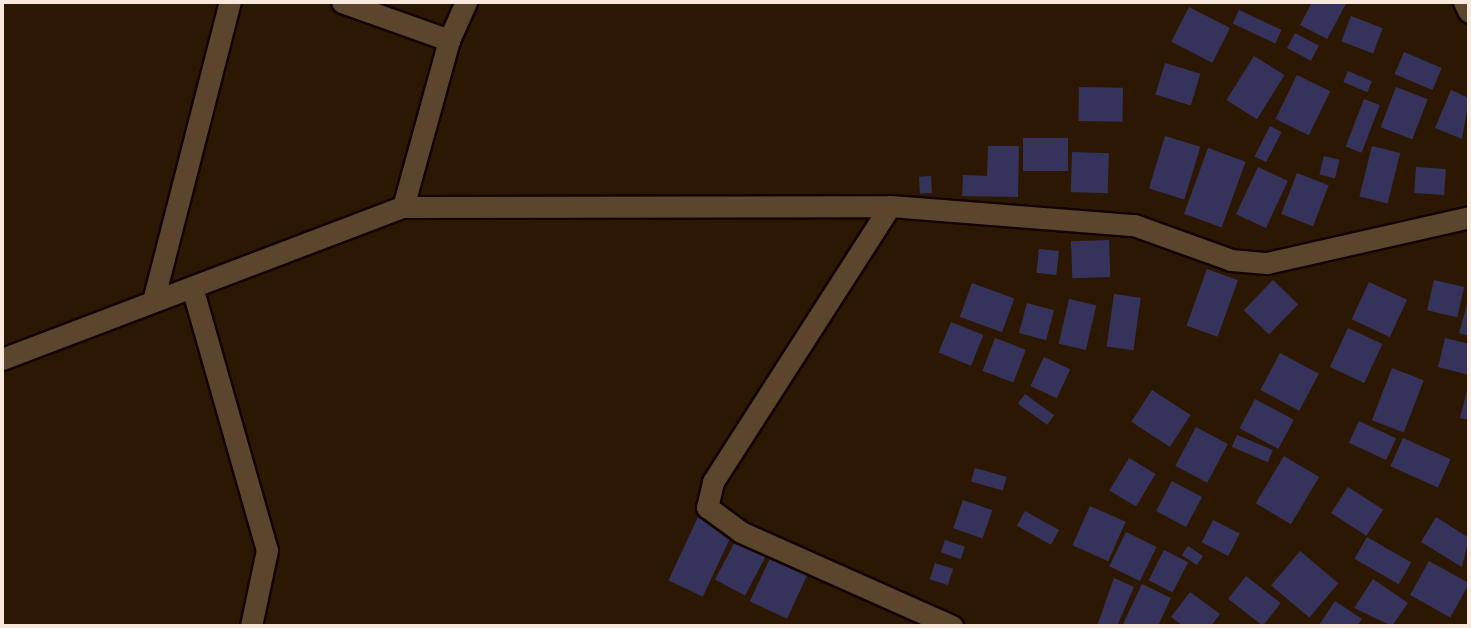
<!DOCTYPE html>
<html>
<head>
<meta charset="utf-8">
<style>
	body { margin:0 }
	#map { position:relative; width:1471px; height:628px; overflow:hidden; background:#2c1802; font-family:Commissioner,sans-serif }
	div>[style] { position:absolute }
	.building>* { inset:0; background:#35335c; transform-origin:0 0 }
	.roads { filter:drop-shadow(2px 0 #140300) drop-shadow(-2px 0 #140300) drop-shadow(0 2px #140300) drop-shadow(0 -2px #140300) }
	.street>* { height:21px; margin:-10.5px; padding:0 10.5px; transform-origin:10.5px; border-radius:10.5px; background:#5c452d }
	.secondary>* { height:21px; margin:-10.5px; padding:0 10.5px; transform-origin:10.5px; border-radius:10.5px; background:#5c452d }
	span { translate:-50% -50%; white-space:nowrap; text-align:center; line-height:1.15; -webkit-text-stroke:6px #2c1802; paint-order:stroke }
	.frame { position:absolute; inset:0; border:4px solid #f8e9dc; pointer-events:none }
</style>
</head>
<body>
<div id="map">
	<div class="building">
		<div style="clip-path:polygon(1312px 2px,1347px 2px,1327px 39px,1300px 25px)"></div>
		<div style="left:1189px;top:7px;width:46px;height:39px;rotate:27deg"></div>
		<div style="left:1239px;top:10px;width:47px;height:15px;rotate:25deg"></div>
		<div style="left:1351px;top:16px;width:34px;height:27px;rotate:21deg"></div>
		<div style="left:1295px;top:33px;width:27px;height:17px;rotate:28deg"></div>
		<div style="left:1404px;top:52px;width:41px;height:24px;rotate:23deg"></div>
		<div style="left:1254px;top:56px;width:36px;height:52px;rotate:32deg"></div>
		<div style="left:1165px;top:63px;width:37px;height:33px;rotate:17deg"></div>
		<div style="left:1348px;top:71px;width:26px;height:12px;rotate:23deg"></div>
		<div style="left:1297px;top:75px;width:37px;height:49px;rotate:26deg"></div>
		<div style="left:1079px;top:87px;width:44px;height:34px;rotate:1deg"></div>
		<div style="left:1396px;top:87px;width:34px;height:43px;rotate:21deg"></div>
		<div style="clip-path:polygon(1451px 90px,1469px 98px,1462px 139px,1435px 128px)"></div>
		<div style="left:1364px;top:99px;width:17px;height:51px;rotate:21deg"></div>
		<div style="left:1270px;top:126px;width:13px;height:34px;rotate:27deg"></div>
		<div style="left:1165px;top:136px;width:37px;height:55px;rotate:17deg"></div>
		<div style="left:1023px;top:138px;width:45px;height:33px"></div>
		<div style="clip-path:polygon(988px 146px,1019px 146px,1018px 197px,962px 196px,963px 175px,987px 176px)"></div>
		<div style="left:1372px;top:146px;width:29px;height:52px;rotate:14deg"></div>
		<div style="left:1208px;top:148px;width:40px;height:70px;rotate:20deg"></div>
		<div style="left:1072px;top:152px;width:37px;height:40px;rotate:2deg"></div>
		<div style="left:1324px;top:156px;width:16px;height:19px;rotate:14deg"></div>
		<div style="left:1258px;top:167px;width:33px;height:52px;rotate:25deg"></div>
		<div style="left:1416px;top:167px;width:30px;height:26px;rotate:4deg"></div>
		<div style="left:1297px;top:173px;width:34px;height:44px;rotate:21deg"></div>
		<div style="left:931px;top:176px;width:17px;height:12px;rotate:87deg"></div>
		<div style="left:1109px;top:240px;width:37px;height:38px;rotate:88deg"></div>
		<div style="left:1039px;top:249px;width:20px;height:24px;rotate:6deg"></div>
		<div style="left:1207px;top:269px;width:33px;height:60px;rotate:20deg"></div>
		<div style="left:1273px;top:280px;width:35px;height:42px;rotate:44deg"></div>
		<div style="left:1434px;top:280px;width:31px;height:31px;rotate:13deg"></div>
		<div style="left:1369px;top:282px;width:42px;height:41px;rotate:25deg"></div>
		<div style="left:972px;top:283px;width:45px;height:36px;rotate:20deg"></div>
		<div style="left:1114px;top:294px;width:27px;height:53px;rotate:8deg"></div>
		<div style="clip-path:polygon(1469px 297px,1469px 336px,1459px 333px)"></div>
		<div style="left:1069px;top:299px;width:28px;height:46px;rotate:13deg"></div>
		<div style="left:1027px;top:303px;width:28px;height:31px;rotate:15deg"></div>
		<div style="left:951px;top:322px;width:35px;height:33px;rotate:22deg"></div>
		<div style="left:1348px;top:328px;width:38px;height:43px;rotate:25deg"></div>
		<div style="left:995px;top:338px;width:33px;height:35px;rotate:21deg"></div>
		<div style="clip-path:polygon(1445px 338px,1469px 344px,1469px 375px,1438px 367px)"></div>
		<div style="left:1280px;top:353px;width:44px;height:42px;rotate:28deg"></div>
		<div style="left:1044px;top:357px;width:29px;height:32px;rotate:25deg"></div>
		<div style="left:1392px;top:368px;width:34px;height:56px;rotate:21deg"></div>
		<div style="clip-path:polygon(1468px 387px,1469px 387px,1469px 420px,1460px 418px)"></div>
		<div style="left:1152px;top:390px;width:46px;height:38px;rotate:33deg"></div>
		<div style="left:1025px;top:394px;width:36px;height:12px;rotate:36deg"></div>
		<div style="left:1255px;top:399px;width:44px;height:33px;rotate:28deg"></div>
		<div style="left:1359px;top:421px;width:41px;height:24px;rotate:25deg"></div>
		<div style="left:1196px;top:427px;width:36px;height:44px;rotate:28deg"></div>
		<div style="left:1237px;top:435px;width:39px;height:13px;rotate:23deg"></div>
		<div style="left:1403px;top:438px;width:52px;height:31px;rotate:24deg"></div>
		<div style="left:1284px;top:456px;width:41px;height:55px;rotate:31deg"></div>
		<div style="left:1129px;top:458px;width:31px;height:38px;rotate:31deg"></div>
		<div style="left:975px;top:468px;width:33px;height:14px;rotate:16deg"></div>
		<div style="left:1172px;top:481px;width:34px;height:34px;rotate:28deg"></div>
		<div style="left:1348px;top:487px;width:42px;height:31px;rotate:33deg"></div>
		<div style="left:963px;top:500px;width:31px;height:30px;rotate:19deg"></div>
		<div style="left:1090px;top:506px;width:39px;height:43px;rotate:24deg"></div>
		<div style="left:1025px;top:511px;width:39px;height:17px;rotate:29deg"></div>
		<div style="left:698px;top:517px;width:38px;height:70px;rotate:25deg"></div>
		<div style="clip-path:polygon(1436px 517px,1469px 538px,1462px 567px,1421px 542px)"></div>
		<div style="left:1213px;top:520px;width:30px;height:25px;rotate:27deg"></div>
		<div style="left:1126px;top:532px;width:34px;height:38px;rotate:26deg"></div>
		<div style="left:1367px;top:537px;width:51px;height:25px;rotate:30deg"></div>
		<div style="left:737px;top:538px;width:34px;height:47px;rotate:28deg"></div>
		<div style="left:945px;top:540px;width:21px;height:13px;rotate:19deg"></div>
		<div style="left:1188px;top:546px;width:18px;height:11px;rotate:34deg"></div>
		<div style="left:1164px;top:550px;width:27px;height:34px;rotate:27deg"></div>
		<div style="left:1300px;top:551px;width:50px;height:45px;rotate:40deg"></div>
		<div style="left:771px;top:556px;width:41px;height:50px;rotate:25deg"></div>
		<div style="left:1429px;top:561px;width:46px;height:39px;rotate:29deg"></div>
		<div style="left:935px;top:563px;width:19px;height:17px;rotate:18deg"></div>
		<div style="left:1246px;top:576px;width:44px;height:29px;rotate:38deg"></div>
		<div style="clip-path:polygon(1114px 578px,1134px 587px,1117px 626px,1097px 626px)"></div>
		<div style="clip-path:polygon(1373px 579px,1408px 603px,1392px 626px,1354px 608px)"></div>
		<div style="clip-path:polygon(1142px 584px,1171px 598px,1158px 626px,1122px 626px)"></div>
		<div style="clip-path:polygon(1190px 592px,1220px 614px,1211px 626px,1183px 626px,1171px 617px)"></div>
		<div style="clip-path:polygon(1335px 601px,1362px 619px,1357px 626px,1319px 625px)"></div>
	</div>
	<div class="roads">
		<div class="street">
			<div style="left:342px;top:2px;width:114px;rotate:19.6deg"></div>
			<div style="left:890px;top:206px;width:328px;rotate:122.7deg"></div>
			<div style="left:713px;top:482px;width:26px;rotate:103deg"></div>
			<div style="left:707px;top:507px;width:42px;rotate:36.3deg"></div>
			<div style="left:741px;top:532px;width:231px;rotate:24deg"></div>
			<div style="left:403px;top:207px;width:173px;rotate:-74.6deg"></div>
			<div style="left:449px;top:40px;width:42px;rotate:-65.9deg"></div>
			<div style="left:192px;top:287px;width:273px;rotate:74.1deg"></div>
			<div style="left:267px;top:550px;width:78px;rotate:101.9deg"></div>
			<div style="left:153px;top:301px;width:309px;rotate:-75.6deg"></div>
			<div style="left:2px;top:359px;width:429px;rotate:-20.8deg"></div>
			<div style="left:403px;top:207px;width:487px;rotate:-0.1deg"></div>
			<div style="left:890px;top:206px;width:245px;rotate:4.5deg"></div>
			<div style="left:1134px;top:225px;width:103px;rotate:19.8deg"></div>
			<div style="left:1231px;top:260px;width:36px;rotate:5deg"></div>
			<div style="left:1267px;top:263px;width:207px;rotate:-12.8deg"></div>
		</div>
		<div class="secondary">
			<div style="left:1464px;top:2px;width:11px;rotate:63deg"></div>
		</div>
	</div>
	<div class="frame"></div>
</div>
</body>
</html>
